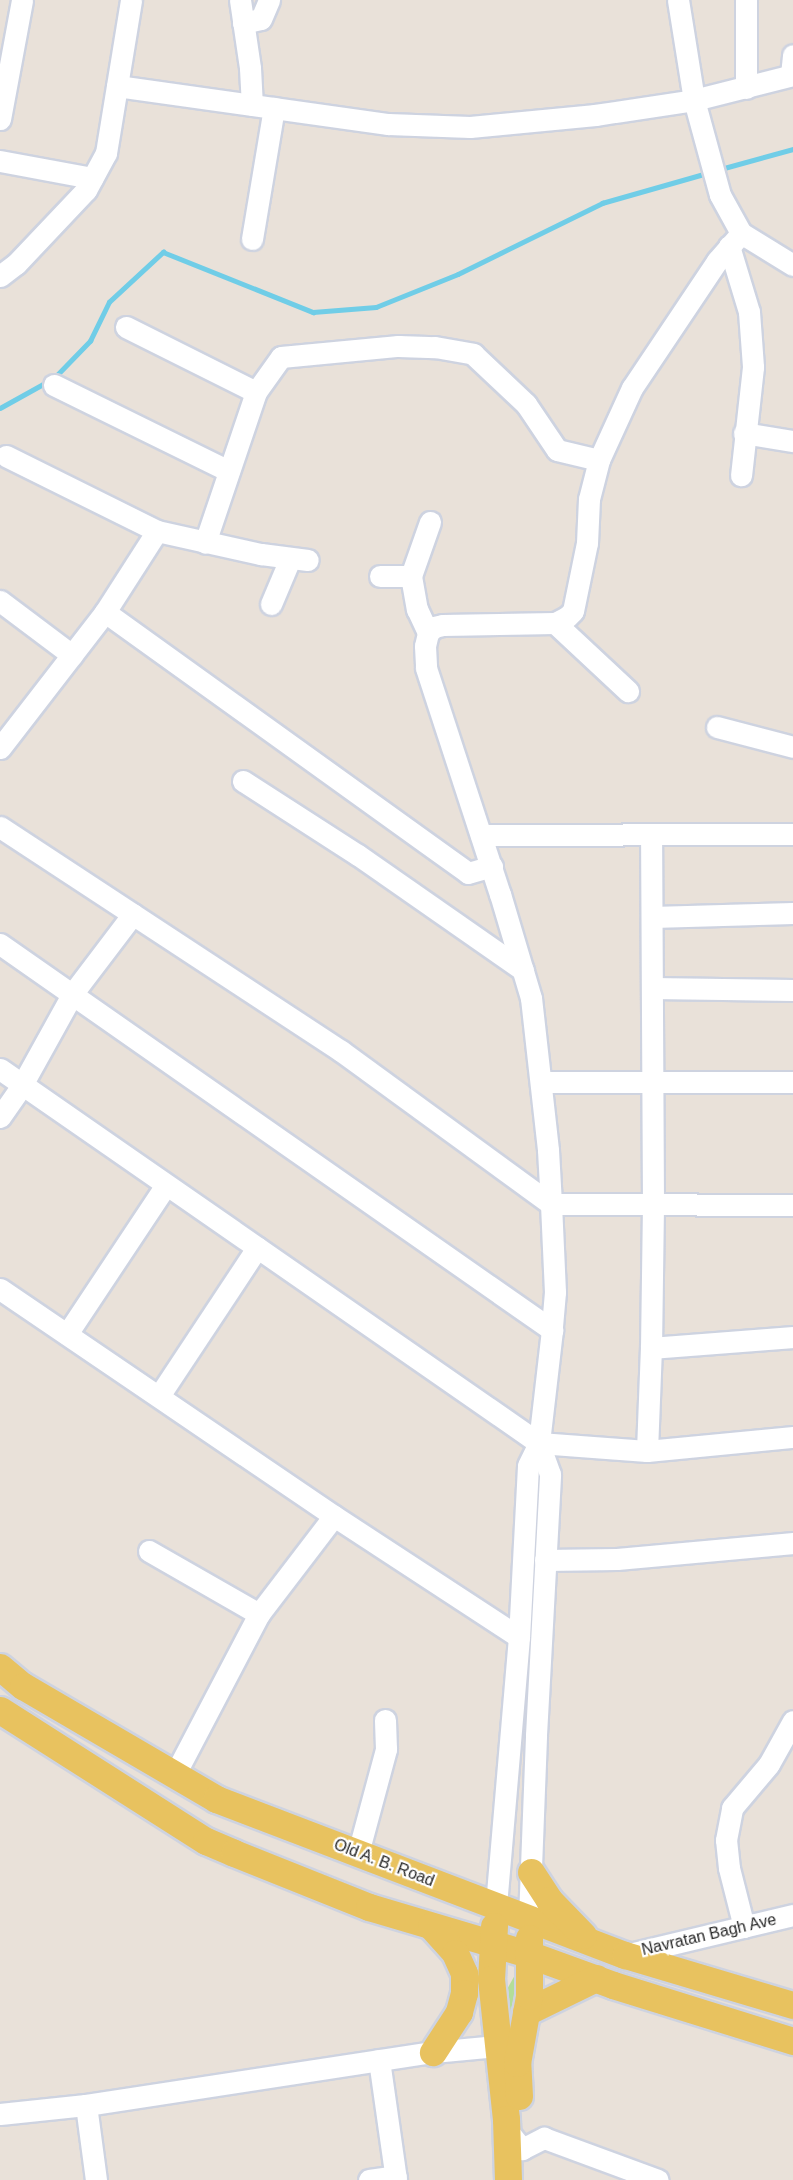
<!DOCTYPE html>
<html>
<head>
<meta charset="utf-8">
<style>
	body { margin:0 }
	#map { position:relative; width:793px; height:2180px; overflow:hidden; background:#e9e1d9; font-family:Arial,sans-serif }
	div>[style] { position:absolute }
	.green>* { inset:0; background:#b3de98 }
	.stream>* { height:4.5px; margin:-2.25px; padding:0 2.25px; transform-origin:2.25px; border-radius:2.25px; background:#70cde7 }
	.roads { filter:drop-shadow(2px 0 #ced3e0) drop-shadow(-2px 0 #ced3e0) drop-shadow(0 2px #ced3e0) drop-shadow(0 -2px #ced3e0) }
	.minor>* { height:21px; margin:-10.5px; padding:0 10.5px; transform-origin:10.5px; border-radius:10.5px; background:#fff }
	.major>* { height:27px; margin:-13.5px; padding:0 13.5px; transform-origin:13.5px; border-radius:13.5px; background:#e8c25f }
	span { translate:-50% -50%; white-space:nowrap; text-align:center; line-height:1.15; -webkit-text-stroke:4.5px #fff; paint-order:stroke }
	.street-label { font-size:16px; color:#272727 }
</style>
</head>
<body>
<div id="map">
	<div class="green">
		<div style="clip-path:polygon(520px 1966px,513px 2030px,505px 1993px)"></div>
	</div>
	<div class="stream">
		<div style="left:717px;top:170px;width:79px;rotate:-15.4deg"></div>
		<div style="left:54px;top:378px;width:52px;rotate:-45.8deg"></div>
		<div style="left:90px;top:341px;width:43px;rotate:-64deg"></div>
		<div style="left:109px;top:302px;width:74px;rotate:-42.8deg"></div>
		<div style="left:163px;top:252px;width:162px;rotate:21.8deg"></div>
		<div style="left:313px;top:312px;width:63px;rotate:-4.5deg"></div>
		<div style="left:376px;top:307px;width:88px;rotate:-21.9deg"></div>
		<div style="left:458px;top:274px;width:161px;rotate:-26.2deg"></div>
		<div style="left:602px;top:203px;width:109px;rotate:-15.9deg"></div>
		<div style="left:0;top:408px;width:54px;rotate:-29deg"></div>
	</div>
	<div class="roads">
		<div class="minor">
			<div style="left:240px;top:0;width:69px;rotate:81.6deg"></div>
			<div style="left:250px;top:68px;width:37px;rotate:87deg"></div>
			<div style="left:678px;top:0;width:101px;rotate:80.9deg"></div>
			<div style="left:694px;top:100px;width:98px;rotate:74.7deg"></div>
			<div style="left:720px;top:195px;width:43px;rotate:61.1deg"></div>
			<div style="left:741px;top:233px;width:61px;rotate:31.6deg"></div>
			<div style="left:243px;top:23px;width:18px;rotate:-13deg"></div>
			<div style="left:261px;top:19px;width:21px;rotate:-67deg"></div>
			<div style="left:791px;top:75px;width:20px;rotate:-84deg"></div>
			<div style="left:117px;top:86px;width:274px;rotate:8deg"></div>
			<div style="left:388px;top:124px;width:82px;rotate:2.1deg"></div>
			<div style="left:470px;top:127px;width:126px;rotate:-5.5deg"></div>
			<div style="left:595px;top:115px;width:100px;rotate:-8.6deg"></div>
			<div style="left:694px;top:100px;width:102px;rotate:-14.2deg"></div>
			<div style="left:746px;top:88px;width:88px;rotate:-90deg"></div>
			<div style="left:0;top:119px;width:121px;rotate:-79.5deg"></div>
			<div style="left:0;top:161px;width:94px;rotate:10.5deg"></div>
			<div style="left:252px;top:239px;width:133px;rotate:-80.5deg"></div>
			<div style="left:729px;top:246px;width:69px;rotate:73.1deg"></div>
			<div style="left:749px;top:312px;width:55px;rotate:85.8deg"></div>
			<div style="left:753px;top:367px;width:109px;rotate:96.3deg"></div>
			<div style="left:0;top:276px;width:20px;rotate:-37deg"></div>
			<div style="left:16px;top:264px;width:102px;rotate:-46.6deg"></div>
			<div style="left:86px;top:190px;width:42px;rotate:-61.6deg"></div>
			<div style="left:106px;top:153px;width:155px;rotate:-80.7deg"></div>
			<div style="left:126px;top:327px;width:145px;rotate:26.6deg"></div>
			<div style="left:256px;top:392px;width:159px;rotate:108.7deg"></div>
			<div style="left:54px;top:385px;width:195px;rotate:26.2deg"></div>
			<div style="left:256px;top:392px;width:43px;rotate:-54.5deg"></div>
			<div style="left:281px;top:357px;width:118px;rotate:-5.4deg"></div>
			<div style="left:398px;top:346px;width:37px;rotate:2deg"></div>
			<div style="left:435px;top:347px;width:39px;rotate:10deg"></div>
			<div style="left:473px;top:354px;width:73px;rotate:43.3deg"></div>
			<div style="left:526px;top:404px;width:55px;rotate:56deg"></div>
			<div style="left:557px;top:450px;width:43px;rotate:13.4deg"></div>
			<div style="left:744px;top:433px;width:50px;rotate:9.3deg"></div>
			<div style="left:6px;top:456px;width:169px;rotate:26.4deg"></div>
			<div style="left:157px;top:531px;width:107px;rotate:12.5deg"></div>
			<div style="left:261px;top:554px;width:47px;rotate:7.3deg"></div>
			<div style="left:430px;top:522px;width:57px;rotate:109.4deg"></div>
			<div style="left:411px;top:576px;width:34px;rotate:80deg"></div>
			<div style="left:417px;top:609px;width:26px;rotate:65deg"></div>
			<div style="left:428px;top:633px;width:13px;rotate:103deg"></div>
			<div style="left:425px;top:646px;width:22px;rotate:87deg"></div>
			<div style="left:426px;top:668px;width:238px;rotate:71.9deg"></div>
			<div style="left:500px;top:894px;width:109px;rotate:73.4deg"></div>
			<div style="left:531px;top:998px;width:153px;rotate:83.6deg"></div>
			<div style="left:548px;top:1150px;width:54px;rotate:86.8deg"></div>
			<div style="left:551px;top:1204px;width:88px;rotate:87.4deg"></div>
			<div style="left:555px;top:1292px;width:38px;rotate:95deg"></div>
			<div style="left:552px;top:1330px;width:114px;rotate:96.6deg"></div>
			<div style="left:539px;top:1443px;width:25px;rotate:116deg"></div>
			<div style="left:528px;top:1466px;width:171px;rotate:93deg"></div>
			<div style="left:519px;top:1637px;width:271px;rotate:94.9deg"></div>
			<div style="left:380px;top:576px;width:31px"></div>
			<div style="left:0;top:601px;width:90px;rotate:36.9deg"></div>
			<div style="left:271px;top:604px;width:49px;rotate:-67.1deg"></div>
			<div style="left:105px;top:612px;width:447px;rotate:35.7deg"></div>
			<div style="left:468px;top:873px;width:25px;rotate:-16deg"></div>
			<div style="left:555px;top:623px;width:100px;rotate:43deg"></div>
			<div style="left:428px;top:633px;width:8px;rotate:-45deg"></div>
			<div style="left:434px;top:627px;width:9px;rotate:-13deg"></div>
			<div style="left:443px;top:625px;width:112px;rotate:-1deg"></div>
			<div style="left:555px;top:623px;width:13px;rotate:-27deg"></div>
			<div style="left:567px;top:617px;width:8px;rotate:-45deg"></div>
			<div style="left:573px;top:611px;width:69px;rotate:-78.4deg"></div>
			<div style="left:587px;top:543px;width:44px;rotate:-87.4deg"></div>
			<div style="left:589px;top:499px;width:40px;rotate:-75.6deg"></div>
			<div style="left:599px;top:460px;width:79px;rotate:-65.4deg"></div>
			<div style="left:632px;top:388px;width:153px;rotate:-56.2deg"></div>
			<div style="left:717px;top:261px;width:37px;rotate:-49deg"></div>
			<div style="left:717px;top:727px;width:79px;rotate:14.7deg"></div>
			<div style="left:0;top:748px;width:172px;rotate:-52.3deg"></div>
			<div style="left:105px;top:612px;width:96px;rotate:-57.3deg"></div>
			<div style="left:243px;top:781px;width:137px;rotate:32.8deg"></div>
			<div style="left:358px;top:855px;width:201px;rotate:34.9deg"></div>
			<div style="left:0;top:827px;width:408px;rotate:33.3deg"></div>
			<div style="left:341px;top:1051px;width:260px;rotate:36.1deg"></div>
			<div style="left:551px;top:1204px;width:242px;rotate:0.2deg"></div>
			<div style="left:481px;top:835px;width:312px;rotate:-0.2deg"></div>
			<div style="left:652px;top:917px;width:141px;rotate:-1.6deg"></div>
			<div style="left:0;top:944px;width:674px;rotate:34.96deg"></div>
			<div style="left:652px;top:988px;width:141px;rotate:0.8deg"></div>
			<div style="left:0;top:1069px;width:656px;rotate:34.76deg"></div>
			<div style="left:539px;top:1443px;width:108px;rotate:4.2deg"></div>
			<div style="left:647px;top:1451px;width:147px;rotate:-5.5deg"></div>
			<div style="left:541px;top:1082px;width:252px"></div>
			<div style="left:0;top:1117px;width:39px;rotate:-55deg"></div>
			<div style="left:22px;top:1085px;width:105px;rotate:-61deg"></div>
			<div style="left:73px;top:993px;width:99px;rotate:-52.8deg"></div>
			<div style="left:0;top:1289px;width:404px;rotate:34.2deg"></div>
			<div style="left:334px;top:1516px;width:221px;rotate:33.2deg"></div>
			<div style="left:67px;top:1334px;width:179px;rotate:-56.4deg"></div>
			<div style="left:651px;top:1348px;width:142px;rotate:-4.4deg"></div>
			<div style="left:159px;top:1396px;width:178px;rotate:-56.5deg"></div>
			<div style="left:647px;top:1451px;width:103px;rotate:-87.8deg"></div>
			<div style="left:651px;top:1348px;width:145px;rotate:-89.2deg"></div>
			<div style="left:653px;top:1203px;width:369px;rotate:-90.3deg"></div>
			<div style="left:149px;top:1551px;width:127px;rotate:29.8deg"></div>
			<div style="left:545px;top:1560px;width:72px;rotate:-0.8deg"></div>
			<div style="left:617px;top:1559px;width:177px;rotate:-5.2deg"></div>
			<div style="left:174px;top:1776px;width:183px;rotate:-62.3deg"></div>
			<div style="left:259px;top:1614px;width:123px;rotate:-52.6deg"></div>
			<div style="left:358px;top:1853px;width:108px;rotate:-74.9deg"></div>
			<div style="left:386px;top:1749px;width:29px;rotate:-92deg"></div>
			<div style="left:529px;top:1919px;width:184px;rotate:-87.8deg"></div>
			<div style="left:536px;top:1735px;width:261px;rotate:-86.9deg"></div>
			<div style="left:550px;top:1474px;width:33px;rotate:-110deg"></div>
			<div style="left:744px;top:1927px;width:61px;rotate:-104.3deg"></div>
			<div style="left:729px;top:1868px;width:28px;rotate:-96deg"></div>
			<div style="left:726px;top:1840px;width:33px;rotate:-79deg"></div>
			<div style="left:732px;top:1808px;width:57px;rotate:-49.9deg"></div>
			<div style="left:769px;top:1764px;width:49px;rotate:-60.8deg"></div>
			<div style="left:625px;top:1955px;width:173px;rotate:-13.4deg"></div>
			<div style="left:379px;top:2060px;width:121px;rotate:81.9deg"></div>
			<div style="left:86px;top:2105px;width:76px;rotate:82.4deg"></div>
			<div style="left:0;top:2114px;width:86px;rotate:-6deg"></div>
			<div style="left:86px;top:2105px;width:351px;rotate:-8.7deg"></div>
			<div style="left:433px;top:2052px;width:64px;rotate:-5.4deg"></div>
			<div style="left:497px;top:2046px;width:17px;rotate:40deg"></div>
			<div style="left:506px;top:2129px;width:26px;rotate:51deg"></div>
			<div style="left:522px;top:2149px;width:25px;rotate:-27deg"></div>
			<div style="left:544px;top:2138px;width:121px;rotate:20.2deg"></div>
			<div style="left:369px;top:2180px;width:27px;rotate:-8deg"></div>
		</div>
		<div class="major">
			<div style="left:0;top:1667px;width:30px;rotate:40deg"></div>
			<div style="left:23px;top:1686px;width:224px;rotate:30.3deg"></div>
			<div style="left:216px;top:1799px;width:438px;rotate:20.9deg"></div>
			<div style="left:625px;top:1955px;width:175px;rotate:16.6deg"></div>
			<div style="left:0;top:1710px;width:244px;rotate:32.5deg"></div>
			<div style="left:206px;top:1841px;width:30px;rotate:23deg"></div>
			<div style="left:234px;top:1853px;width:145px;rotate:21.8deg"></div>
			<div style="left:369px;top:1907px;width:166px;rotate:16.5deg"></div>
			<div style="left:528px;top:1954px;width:90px;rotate:20deg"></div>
			<div style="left:613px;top:1985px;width:189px;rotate:17.3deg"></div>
			<div style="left:531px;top:1872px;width:33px;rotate:57deg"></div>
			<div style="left:549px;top:1900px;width:49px;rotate:45.8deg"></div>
			<div style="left:431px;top:1926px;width:36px;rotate:48deg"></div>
			<div style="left:455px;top:1953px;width:22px;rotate:66deg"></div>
			<div style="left:464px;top:1973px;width:20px;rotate:90deg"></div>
			<div style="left:464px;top:1993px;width:20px;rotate:105deg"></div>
			<div style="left:459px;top:2012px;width:48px;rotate:123deg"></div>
			<div style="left:494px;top:1926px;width:53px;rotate:93.2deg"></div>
			<div style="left:491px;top:1979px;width:141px;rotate:83.9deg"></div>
			<div style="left:506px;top:2119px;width:61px;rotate:88.1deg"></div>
			<div style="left:526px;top:2012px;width:78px;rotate:-25.9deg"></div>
			<div style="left:519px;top:2096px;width:33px;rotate:-93deg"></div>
			<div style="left:517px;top:2063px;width:68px;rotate:-79.8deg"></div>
			<div style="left:529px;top:1996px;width:58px;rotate:-90deg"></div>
		</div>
	</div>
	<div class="street-label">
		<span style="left:384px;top:1863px;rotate:21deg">Old A. B. Road</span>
		<span style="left:709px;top:1935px;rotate:-13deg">Navratan Bagh Ave</span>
	</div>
</div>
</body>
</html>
